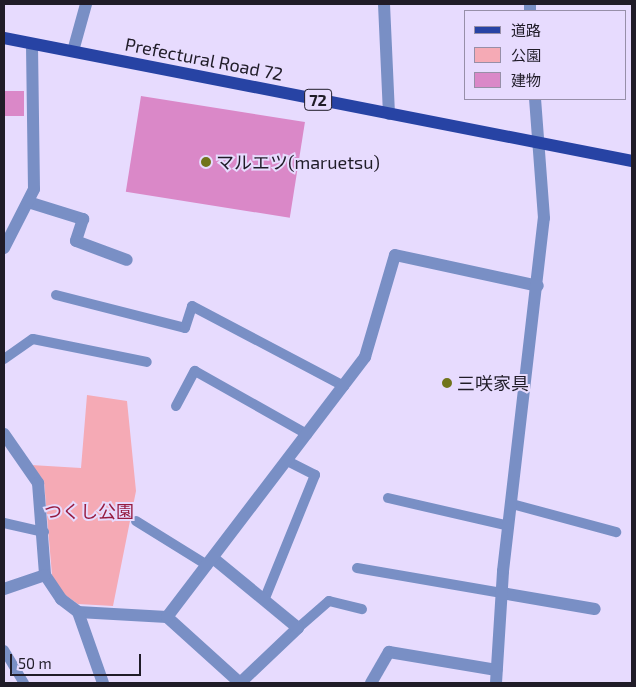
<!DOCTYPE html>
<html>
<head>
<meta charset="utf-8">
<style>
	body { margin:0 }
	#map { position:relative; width:636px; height:687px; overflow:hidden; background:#e7dbfe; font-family:"Exo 2","Noto Sans JP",sans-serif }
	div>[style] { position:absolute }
	.green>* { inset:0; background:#f5aab5 }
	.building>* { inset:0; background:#da88c8; transform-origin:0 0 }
	.service>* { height:10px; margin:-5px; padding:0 5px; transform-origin:5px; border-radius:5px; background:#798fc5 }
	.minor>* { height:12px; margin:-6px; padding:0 6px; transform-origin:6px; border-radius:6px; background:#798fc5 }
	.tertiary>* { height:12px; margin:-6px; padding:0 6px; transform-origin:6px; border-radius:6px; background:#798fc5 }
	.primary>* { height:12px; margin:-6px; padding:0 6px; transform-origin:6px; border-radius:6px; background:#2743a4 }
	.dots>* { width:14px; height:14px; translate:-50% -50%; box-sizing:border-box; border:2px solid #e7dbfe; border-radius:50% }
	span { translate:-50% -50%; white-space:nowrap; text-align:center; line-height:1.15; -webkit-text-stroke:4px #e7dbfe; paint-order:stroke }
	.shield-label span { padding:1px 4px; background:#e7dbfe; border:1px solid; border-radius:4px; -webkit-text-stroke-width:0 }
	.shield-label { font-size:16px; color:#201c28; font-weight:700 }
	.street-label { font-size:18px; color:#201c28 }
	.poi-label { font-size:18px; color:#201c28 }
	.left { translate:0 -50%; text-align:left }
	.park-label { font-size:18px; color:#961b40 }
	.frame { position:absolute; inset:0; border:5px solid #201c28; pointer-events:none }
	.legend { position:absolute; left:464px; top:10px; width:162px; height:90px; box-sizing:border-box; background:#e7dbfe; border:1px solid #978fa8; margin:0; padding:6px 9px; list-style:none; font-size:15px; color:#201c28 }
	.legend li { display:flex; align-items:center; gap:10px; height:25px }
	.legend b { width:25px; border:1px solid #978fa8 }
	.scale { position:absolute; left:10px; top:654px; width:131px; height:22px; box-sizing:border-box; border:2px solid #201c28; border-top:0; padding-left:6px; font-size:15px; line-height:18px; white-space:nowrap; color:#201c28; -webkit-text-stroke:4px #e7dbfe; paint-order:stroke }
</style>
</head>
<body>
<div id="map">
	<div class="green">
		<div style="clip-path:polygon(87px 395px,127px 401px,136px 491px,113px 606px,78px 604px,61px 592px,52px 575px,44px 481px,31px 465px,81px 468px)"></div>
	</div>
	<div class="building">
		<div style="left:4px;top:91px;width:20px;height:25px"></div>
		<div style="left:141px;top:96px;width:166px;height:97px;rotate:9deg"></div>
	</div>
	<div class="service">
		<div style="left:56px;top:295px;width:133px;rotate:14.3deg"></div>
		<div style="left:185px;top:328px;width:23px;rotate:-72deg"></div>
		<div style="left:192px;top:306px;width:172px;rotate:27.8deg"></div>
		<div style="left:4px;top:359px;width:35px;rotate:-35deg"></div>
		<div style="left:33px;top:339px;width:116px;rotate:11.4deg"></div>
		<div style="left:176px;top:406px;width:40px;rotate:-62deg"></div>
		<div style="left:195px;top:371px;width:129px;rotate:29.4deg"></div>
		<div style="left:388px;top:498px;width:124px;rotate:13deg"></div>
		<div style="left:512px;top:504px;width:108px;rotate:15.1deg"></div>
		<div style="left:136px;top:521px;width:84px;rotate:31.8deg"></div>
		<div style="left:4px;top:523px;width:41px;rotate:12.7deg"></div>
		<div style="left:357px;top:568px;width:147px;rotate:9.8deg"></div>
		<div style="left:265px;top:598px;width:133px;rotate:-67.9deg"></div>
		<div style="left:315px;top:475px;width:31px;rotate:-153deg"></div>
		<div style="left:298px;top:628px;width:41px;rotate:-41.1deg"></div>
		<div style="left:329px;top:601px;width:34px;rotate:14deg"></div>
		<div style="left:4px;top:650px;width:39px;rotate:59deg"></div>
	</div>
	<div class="minor">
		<div style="left:384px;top:4px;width:110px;rotate:87.4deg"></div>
		<div style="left:73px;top:51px;width:49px;rotate:-74.5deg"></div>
		<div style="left:28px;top:202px;width:58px;rotate:17.2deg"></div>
		<div style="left:83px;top:219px;width:23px;rotate:108deg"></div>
		<div style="left:76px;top:241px;width:54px;rotate:20.4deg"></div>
		<div style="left:4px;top:248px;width:66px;rotate:-63deg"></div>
		<div style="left:34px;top:189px;width:145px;rotate:-90.8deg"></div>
		<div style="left:4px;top:434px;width:60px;rotate:55.2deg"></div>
		<div style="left:38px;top:483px;width:92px;rotate:85.6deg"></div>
		<div style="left:45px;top:575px;width:29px;rotate:56deg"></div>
		<div style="left:61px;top:599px;width:21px;rotate:37deg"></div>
		<div style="left:78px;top:612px;width:89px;rotate:3.2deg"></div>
		<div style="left:167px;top:617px;width:98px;rotate:42.1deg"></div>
		<div style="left:240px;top:683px;width:80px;rotate:-43.5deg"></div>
		<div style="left:298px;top:628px;width:110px;rotate:-140.5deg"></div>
		<div style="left:4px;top:589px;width:43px;rotate:-18.9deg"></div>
		<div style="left:502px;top:593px;width:94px;rotate:9.8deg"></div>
		<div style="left:78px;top:612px;width:75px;rotate:70.6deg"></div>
		<div style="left:167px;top:617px;width:327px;rotate:-52.7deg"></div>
		<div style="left:365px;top:357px;width:106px;rotate:-73.6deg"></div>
		<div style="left:395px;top:255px;width:146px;rotate:12.2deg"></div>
		<div style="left:371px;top:683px;width:36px;rotate:-60deg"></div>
		<div style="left:389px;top:652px;width:109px;rotate:9.5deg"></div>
	</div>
	<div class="tertiary">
		<div style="left:530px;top:4px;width:7px;rotate:90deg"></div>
		<div style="left:496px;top:683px;width:112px;rotate:-86.4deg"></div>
		<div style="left:503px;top:571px;width:355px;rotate:-83.4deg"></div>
		<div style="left:544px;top:218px;width:119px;rotate:-94.3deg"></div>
	</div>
	<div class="primary">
		<div style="left:4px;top:38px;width:640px;rotate:11.08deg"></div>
	</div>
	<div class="dots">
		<div style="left:206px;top:162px;background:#71741b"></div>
		<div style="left:447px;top:383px;background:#71741b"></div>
	</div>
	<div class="shield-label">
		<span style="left:318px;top:100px">72</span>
	</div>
	<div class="street-label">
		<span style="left:204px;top:59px;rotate:11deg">Prefectural Road 72</span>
	</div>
	<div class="poi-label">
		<span class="left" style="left:216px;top:162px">マルエツ(maruetsu)</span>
		<span class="left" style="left:457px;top:383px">三咲家具</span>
	</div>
	<div class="park-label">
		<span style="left:89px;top:511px">つくし公園</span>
	</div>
	<div class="frame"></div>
	<ul class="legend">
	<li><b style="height:6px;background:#2743a4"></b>道路</li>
	<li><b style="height:14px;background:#f5aab5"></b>公園</li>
	<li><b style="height:14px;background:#da88c8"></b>建物</li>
	</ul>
	<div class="scale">50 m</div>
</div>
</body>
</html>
